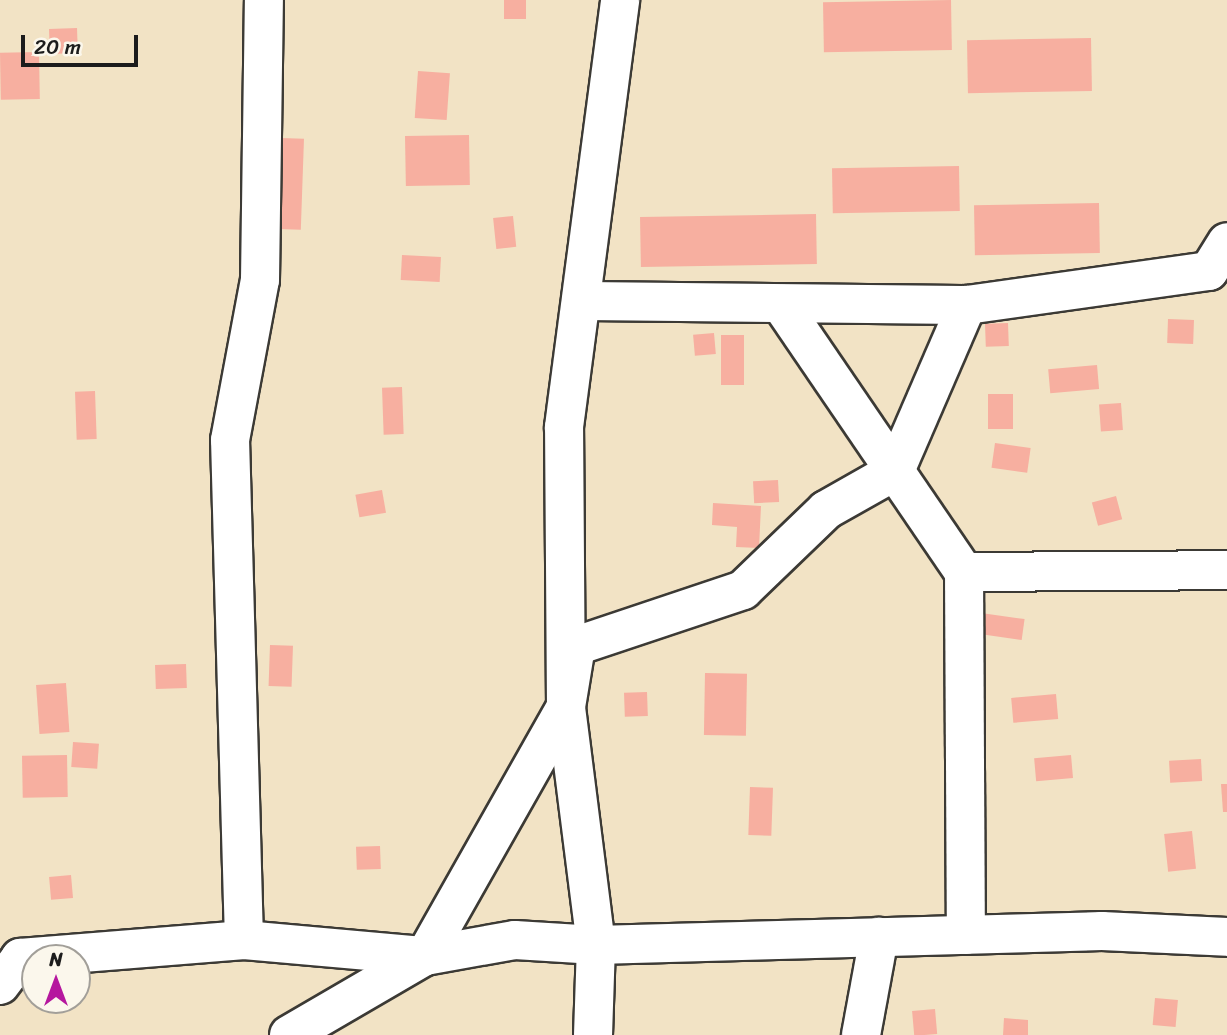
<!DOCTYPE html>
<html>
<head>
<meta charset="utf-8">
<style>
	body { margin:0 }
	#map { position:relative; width:1227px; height:1035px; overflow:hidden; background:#f2e3c5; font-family:Sriracha,sans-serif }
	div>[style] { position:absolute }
	.building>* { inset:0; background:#f7afa0; transform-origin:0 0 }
	.roads { filter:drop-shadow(2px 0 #3c3a35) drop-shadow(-2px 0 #3c3a35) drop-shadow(0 2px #3c3a35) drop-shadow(0 -2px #3c3a35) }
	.minor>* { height:38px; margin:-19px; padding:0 19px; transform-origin:19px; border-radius:19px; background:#fff }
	span { translate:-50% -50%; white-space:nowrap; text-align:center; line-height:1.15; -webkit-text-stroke:5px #fbf7ec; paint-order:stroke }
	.north { position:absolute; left:21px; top:944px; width:70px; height:70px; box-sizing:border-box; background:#fbf7ec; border:2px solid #a29f99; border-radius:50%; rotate:0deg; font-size:19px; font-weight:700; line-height:28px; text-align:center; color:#1c1c1c }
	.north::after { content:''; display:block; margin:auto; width:24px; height:32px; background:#b5179e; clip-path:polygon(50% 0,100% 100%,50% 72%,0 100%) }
	.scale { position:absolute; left:21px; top:35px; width:117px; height:32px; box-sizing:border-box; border:4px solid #1c1c1c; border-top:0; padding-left:9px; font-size:21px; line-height:24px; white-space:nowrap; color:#1c1c1c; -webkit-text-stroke:5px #fbf7ec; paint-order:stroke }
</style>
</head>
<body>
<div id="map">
	<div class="building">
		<div style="left:504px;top:0;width:22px;height:19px"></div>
		<div style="left:951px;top:0;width:50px;height:128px;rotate:89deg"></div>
		<div style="left:77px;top:28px;width:25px;height:28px;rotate:88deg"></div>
		<div style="left:1091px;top:38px;width:53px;height:124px;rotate:89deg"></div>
		<div style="left:39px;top:52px;width:47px;height:39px;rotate:89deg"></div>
		<div style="left:418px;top:71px;width:32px;height:47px;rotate:4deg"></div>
		<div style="left:469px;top:135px;width:50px;height:64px;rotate:89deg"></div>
		<div style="left:281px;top:138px;width:23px;height:91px;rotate:2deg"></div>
		<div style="left:959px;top:166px;width:45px;height:127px;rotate:89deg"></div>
		<div style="left:1099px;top:203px;width:50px;height:125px;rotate:89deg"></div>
		<div style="left:816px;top:214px;width:50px;height:176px;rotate:89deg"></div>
		<div style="left:513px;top:216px;width:31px;height:20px;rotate:84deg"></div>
		<div style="left:402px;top:255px;width:39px;height:25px;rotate:3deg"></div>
		<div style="left:1168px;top:319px;width:26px;height:24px;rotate:2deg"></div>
		<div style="left:1008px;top:323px;width:23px;height:23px;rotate:88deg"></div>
		<div style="left:714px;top:333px;width:21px;height:21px;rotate:85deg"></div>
		<div style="left:721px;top:335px;width:23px;height:50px"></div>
		<div style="left:1097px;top:365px;width:24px;height:49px;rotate:85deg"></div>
		<div style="left:402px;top:387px;width:47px;height:20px;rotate:88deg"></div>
		<div style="left:95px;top:391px;width:48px;height:20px;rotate:88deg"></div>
		<div style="left:988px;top:394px;width:25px;height:35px"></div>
		<div style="left:1121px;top:403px;width:27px;height:22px;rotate:86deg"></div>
		<div style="left:995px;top:443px;width:36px;height:25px;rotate:8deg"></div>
		<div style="left:778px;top:480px;width:22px;height:25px;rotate:87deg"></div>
		<div style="left:382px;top:490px;width:23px;height:27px;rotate:80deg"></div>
		<div style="left:1116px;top:496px;width:24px;height:25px;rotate:75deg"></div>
		<div style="clip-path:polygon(713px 503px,761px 506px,759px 548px,736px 547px,737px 527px,712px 525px)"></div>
		<div style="left:981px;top:613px;width:44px;height:21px;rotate:8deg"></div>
		<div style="left:270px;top:645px;width:23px;height:41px;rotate:2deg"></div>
		<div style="left:186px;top:664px;width:24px;height:31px;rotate:88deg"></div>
		<div style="left:705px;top:673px;width:42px;height:62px;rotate:1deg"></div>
		<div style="left:66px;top:683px;width:49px;height:30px;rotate:86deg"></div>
		<div style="left:647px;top:692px;width:24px;height:23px;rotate:88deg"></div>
		<div style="left:1056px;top:694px;width:25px;height:45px;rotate:85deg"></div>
		<div style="left:73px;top:742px;width:26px;height:25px;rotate:4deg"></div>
		<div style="left:67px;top:755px;width:42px;height:45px;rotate:89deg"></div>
		<div style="left:1071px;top:755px;width:23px;height:37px;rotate:85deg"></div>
		<div style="left:1201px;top:759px;width:22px;height:32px;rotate:87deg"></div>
		<div style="clip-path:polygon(1221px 784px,1227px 784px,1227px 812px,1223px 812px)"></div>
		<div style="left:750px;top:787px;width:23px;height:48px;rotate:2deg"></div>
		<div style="left:1192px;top:831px;width:38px;height:28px;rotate:84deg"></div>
		<div style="left:380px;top:846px;width:23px;height:24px;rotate:88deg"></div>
		<div style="left:71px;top:875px;width:23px;height:22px;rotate:85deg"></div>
		<div style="left:1155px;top:998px;width:23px;height:27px;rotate:5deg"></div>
		<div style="left:935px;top:1009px;width:25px;height:23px;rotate:85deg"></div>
		<div style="clip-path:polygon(1004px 1018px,1028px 1020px,1028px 1035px,1003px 1035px)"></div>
	</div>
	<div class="roads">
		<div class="minor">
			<div style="left:581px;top:301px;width:386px;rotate:0.6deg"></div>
			<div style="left:781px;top:304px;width:325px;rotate:55.7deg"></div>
			<div style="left:964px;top:572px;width:363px;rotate:89.7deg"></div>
			<div style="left:964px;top:572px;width:263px;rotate:-0.4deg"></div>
			<div style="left:244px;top:940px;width:500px;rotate:-91.6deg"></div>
			<div style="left:230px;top:440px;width:163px;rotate:-79.4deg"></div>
			<div style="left:260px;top:280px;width:280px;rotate:-89.2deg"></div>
			<div style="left:0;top:985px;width:34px;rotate:-53deg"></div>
			<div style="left:20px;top:958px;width:225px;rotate:-4.6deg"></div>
			<div style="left:244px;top:940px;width:182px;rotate:5.1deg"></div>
			<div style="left:425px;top:956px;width:91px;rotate:-10.1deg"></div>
			<div style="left:515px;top:940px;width:81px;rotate:3.5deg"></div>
			<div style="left:596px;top:945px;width:506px;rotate:-1.58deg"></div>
			<div style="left:1102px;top:931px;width:125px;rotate:2.7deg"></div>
			<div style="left:289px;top:1035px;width:157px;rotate:-30.2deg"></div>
			<div style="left:425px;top:956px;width:286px;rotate:-60.5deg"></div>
			<div style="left:566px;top:707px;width:62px;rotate:-80.7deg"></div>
			<div style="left:576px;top:646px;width:176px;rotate:-18.5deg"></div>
			<div style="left:743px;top:590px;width:115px;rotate:-43.9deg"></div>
			<div style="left:826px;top:510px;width:79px;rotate:-29.5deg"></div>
			<div style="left:895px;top:471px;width:181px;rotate:-66.6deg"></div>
			<div style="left:967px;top:305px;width:244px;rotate:-8deg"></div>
			<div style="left:1209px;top:271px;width:34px;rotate:-58deg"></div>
			<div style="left:593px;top:1035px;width:90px;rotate:-88.1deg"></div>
			<div style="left:596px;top:945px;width:240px;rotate:-97.2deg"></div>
			<div style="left:566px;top:707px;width:280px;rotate:-90.4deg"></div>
			<div style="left:564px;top:427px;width:431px;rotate:-82.5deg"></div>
			<div style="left:861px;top:1035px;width:100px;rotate:-79.6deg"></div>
		</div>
	</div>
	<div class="north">N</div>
	<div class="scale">20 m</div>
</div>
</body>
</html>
